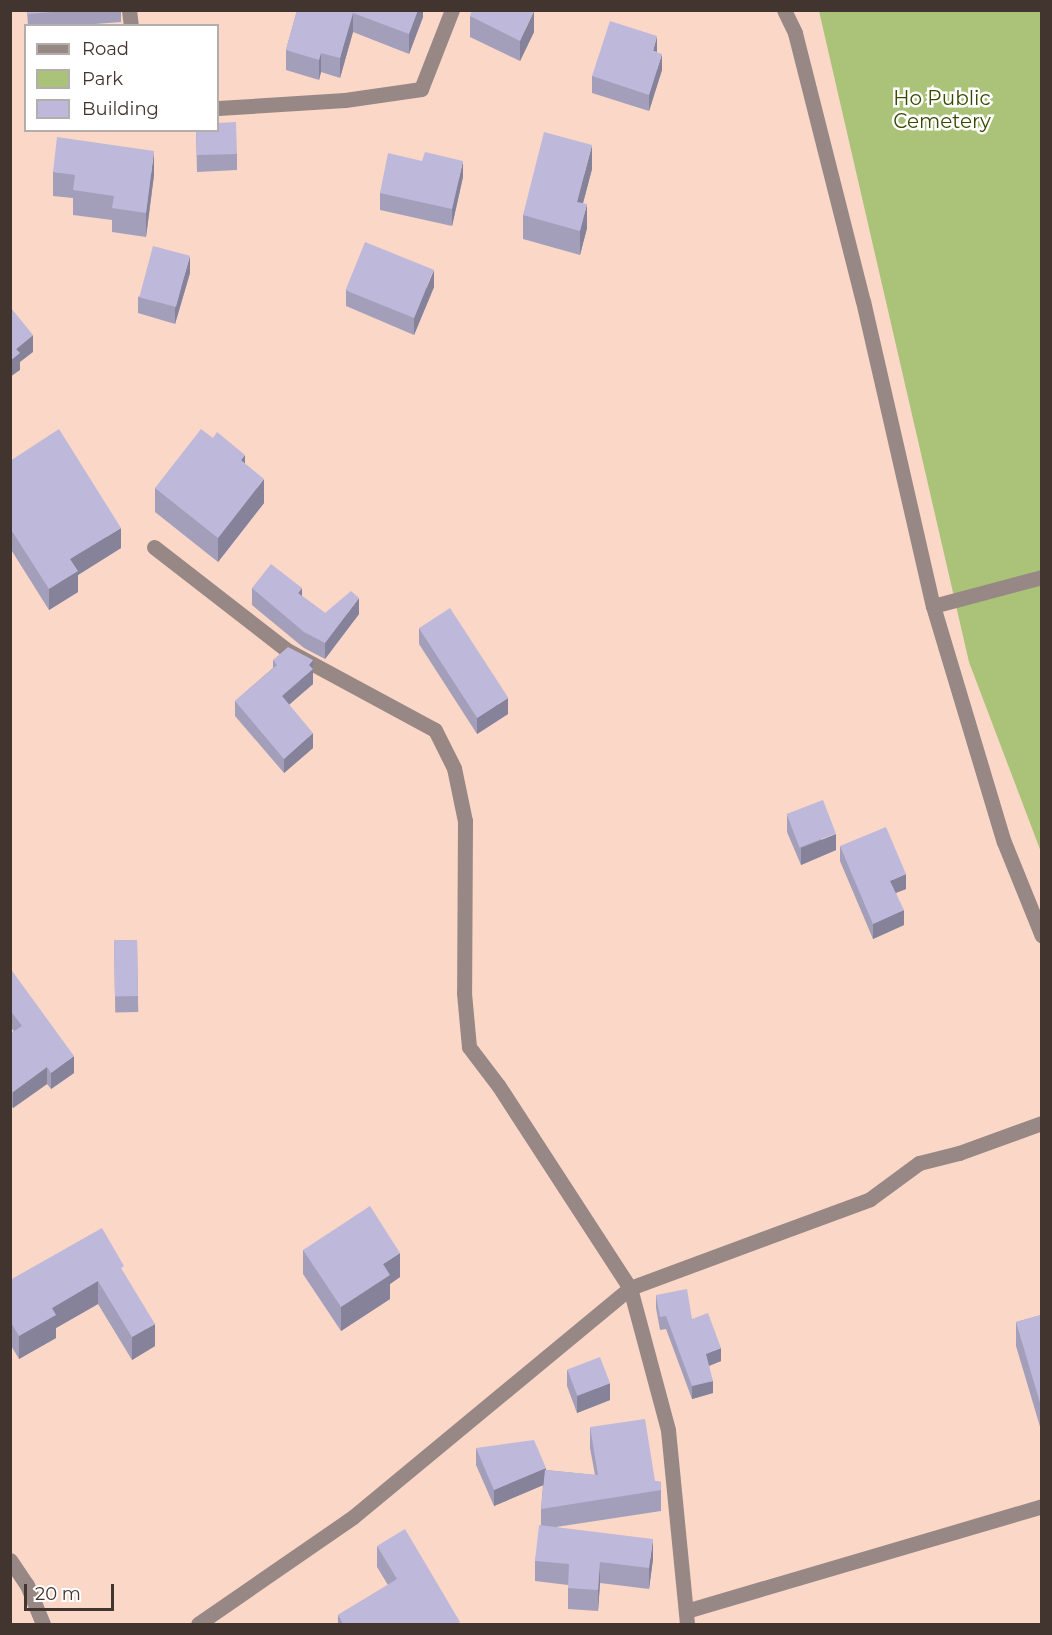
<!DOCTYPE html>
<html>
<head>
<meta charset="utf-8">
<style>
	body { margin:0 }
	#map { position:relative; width:1052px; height:1635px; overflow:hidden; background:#fbd7c7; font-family:Montserrat,sans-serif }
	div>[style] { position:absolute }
	.green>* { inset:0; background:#aac379 }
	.minor>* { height:15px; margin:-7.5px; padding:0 7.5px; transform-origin:7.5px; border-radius:7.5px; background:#978785 }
	.wall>* { inset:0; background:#a39fbb; transform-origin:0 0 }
	.shaded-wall>* { inset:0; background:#858299 }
	.building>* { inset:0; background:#beb9da; transform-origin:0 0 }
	span { translate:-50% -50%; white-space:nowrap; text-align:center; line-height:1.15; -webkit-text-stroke:5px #fff; paint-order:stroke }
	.park-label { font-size:20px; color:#384902 }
	.frame { position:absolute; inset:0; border:12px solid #42342e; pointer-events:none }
	.legend { position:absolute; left:24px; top:24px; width:195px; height:108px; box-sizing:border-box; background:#fff; border:2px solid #b3aeab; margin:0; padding:8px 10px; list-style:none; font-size:18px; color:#42342e }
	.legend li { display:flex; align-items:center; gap:12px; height:30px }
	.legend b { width:30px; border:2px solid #b3aeab }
	.scale { position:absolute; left:24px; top:1584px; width:90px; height:27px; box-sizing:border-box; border:3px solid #42342e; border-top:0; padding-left:8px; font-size:18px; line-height:21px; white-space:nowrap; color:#42342e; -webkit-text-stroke:4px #fff; paint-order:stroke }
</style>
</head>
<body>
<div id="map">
	<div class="green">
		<div style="clip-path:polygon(819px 11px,1041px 11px,1041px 852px,969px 662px)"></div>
	</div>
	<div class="minor">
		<div style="left:129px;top:10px;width:16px;rotate:83deg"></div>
		<div style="left:784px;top:10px;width:25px;rotate:64deg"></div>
		<div style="left:795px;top:33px;width:276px;rotate:75.8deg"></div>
		<div style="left:863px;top:301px;width:313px;rotate:77.1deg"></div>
		<div style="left:933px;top:606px;width:246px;rotate:73.3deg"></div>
		<div style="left:1004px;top:842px;width:101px;rotate:68deg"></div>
		<div style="left:218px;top:108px;width:127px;rotate:-3.6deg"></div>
		<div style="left:345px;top:100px;width:77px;rotate:-8.2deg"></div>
		<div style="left:421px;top:89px;width:85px;rotate:-68.6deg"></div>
		<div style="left:154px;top:547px;width:168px;rotate:37.8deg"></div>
		<div style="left:287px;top:650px;width:168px;rotate:28.4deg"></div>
		<div style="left:435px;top:730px;width:42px;rotate:63.4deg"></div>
		<div style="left:454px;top:768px;width:54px;rotate:78.3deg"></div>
		<div style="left:465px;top:821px;width:172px;rotate:90.3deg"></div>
		<div style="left:464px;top:993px;width:54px;rotate:84.7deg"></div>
		<div style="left:469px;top:1047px;width:48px;rotate:52.7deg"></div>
		<div style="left:498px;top:1085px;width:242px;rotate:57deg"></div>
		<div style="left:630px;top:1288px;width:147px;rotate:75deg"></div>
		<div style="left:668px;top:1430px;width:195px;rotate:84.4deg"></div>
		<div style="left:933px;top:606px;width:113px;rotate:-14.9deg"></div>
		<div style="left:10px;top:1560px;width:30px;rotate:56deg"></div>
		<div style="left:27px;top:1585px;width:42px;rotate:67.7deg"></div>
		<div style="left:686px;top:1611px;width:371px;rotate:-16.4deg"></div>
		<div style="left:198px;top:1624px;width:188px;rotate:-34.6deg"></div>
		<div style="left:353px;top:1517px;width:359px;rotate:-39.6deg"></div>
		<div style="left:630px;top:1288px;width:256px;rotate:-20.3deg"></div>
		<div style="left:870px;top:1199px;width:61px;rotate:-36.3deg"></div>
		<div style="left:919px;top:1163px;width:41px;rotate:-14deg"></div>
		<div style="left:959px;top:1153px;width:88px;rotate:-19.9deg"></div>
	</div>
	<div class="wall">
		<div style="clip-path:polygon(27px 10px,121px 10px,121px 22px,69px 26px,28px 26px)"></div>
		<div style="clip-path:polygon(297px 10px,423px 10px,423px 17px,409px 54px,353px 32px,340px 78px,321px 72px,319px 80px,286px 70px,286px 50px)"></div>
		<div style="clip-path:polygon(470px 16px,534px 32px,520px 61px,470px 37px)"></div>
		<div style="clip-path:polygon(662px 70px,649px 111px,592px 93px,592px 76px)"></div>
		<div style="clip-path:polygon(196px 130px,237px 154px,237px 170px,197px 172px)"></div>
		<div style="clip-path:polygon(592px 169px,583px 203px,587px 228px,580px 255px,523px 239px,523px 215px)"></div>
		<div style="clip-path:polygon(53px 172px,154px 175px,146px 237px,112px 232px,112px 220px,73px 215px,73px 198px,53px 196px)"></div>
		<div style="clip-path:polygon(463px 177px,452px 226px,380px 210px,380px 193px)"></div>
		<div style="clip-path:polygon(190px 273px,175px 324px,138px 313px,138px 297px)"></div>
		<div style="clip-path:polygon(434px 287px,414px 335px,346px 306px,346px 290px)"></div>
		<div style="clip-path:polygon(10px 461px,121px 548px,78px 575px,78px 592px,49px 610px,10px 548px)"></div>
		<div style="clip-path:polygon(245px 464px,264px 503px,218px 562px,155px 512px,155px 488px)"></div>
		<div style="clip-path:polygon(252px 588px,302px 596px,325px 613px,359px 614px,325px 659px,304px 648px,252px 605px)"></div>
		<div style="clip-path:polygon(419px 628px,508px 714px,477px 734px,419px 644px)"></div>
		<div style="clip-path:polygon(273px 660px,313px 660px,313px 684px,289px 704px,313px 748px,284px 773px,235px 716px,235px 701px,273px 668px)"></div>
		<div style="clip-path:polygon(787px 815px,836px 850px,801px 865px,787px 832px)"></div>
		<div style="clip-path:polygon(840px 846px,906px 889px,896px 893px,904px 925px,873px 939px,840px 861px)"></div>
		<div style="left:137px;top:940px;width:72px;height:23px;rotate:89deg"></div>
		<div style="clip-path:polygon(10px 968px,74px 1073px,51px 1089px,47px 1084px,13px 1108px,10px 1105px,10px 1034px,14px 1031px,10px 1027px)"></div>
		<div style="clip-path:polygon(303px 1250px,400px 1277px,390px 1284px,390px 1299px,341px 1331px,303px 1274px)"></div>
		<div style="clip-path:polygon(124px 1273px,155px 1346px,132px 1360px,98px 1304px,56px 1328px,56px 1338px,19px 1359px,10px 1344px,10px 1280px)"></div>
		<div style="clip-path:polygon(656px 1295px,692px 1319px,721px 1361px,709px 1366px,713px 1393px,692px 1399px,666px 1329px,660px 1330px,656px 1308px)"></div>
		<div style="clip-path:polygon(1041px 1315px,1041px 1430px,1016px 1346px,1016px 1322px)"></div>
		<div style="clip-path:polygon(567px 1370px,610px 1400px,577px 1413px,567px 1386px)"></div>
		<div style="clip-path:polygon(590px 1427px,655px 1481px,661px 1482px,661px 1511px,556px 1527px,653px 1559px,649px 1589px,600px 1583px,598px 1611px,568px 1609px,568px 1585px,535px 1581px,535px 1561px,541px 1525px,541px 1509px,543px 1485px,494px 1506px,476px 1465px,476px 1448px,546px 1470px,595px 1475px,590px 1448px)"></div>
		<div style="clip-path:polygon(377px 1546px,460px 1624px,338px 1624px,338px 1615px,388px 1585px,377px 1567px)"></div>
	</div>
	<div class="shaded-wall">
		<div style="clip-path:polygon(418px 10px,423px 10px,423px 17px,409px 54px,409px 34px)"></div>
		<div style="clip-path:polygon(534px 11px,534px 32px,520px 61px,520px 41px)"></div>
		<div style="clip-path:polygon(353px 13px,353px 32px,340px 78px,340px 58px)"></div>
		<div style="clip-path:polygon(657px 36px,657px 52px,653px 51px)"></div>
		<div style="clip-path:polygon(321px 53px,321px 72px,319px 80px,319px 60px)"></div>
		<div style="clip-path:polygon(662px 54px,662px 70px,649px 111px,649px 95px)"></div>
		<div style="clip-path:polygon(592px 145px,592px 169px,577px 226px,577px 202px)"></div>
		<div style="clip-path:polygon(154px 151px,154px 175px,146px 237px,146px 213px)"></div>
		<div style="clip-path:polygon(463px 161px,463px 177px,452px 226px,452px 209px)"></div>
		<div style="clip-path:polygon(587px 204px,587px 228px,580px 255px,580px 231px)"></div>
		<div style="clip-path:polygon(190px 256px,190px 273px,175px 324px,175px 308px)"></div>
		<div style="clip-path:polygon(434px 270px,434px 287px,414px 335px,414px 318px)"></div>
		<div style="clip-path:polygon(33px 335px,33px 352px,20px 362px,20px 370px,10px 377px,10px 361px,16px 349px)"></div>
		<div style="clip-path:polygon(245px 455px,245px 479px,241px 460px)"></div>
		<div style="clip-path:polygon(264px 479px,264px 503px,218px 562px,218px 538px)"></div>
		<div style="clip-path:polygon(121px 528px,121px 548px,78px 575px,78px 592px,49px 610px,49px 589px,70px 559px)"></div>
		<div style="clip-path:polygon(302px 588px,302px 604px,298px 593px)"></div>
		<div style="clip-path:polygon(359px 598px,359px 614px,325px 659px,325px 643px)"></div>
		<div style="clip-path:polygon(313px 660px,313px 684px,282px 711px,282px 696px)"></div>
		<div style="clip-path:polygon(508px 698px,508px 714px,477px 734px,477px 718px)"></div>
		<div style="clip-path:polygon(313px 733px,313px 748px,284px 773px,284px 759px)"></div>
		<div style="clip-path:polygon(836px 834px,836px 850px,801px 865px,801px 848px)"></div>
		<div style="clip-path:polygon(906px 874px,906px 889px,890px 895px,890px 881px)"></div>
		<div style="clip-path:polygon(904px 910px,904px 925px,873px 939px,873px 924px)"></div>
		<div style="clip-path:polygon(74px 1056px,74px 1073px,51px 1089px,51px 1073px)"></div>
		<div style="clip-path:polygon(47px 1067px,47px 1084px,13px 1108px,13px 1092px)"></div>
		<div style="clip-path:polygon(400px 1253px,400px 1277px,390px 1284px,390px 1299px,341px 1331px,341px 1307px,383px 1264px)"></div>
		<div style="clip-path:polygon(98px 1281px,98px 1304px,56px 1328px,56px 1338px,19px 1359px,19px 1336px,52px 1308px)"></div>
		<div style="clip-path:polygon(155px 1324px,155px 1346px,132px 1360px,132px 1337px)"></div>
		<div style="clip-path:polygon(721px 1348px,721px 1361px,706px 1367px,706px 1354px)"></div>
		<div style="clip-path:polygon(713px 1381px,713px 1393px,692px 1399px,692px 1386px)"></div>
		<div style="clip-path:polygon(610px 1383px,610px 1400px,577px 1413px,577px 1396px)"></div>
		<div style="clip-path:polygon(546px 1468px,546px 1484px,494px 1506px,494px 1490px)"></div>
		<div style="clip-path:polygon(653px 1539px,653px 1559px,649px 1589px,649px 1568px)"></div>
		<div style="clip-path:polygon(600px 1562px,600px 1583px,598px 1611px,598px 1590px)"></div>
	</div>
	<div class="building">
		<div style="clip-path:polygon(28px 10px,76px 10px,28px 14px)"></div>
		<div style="clip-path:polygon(297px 10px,418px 10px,409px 34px,353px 13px,340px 58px,321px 53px,319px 60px,286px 50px)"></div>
		<div style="clip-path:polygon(472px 10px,532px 10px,534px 11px,520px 41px,470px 16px)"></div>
		<div style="clip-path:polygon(610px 21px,657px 36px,653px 51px,662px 54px,649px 95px,592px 76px)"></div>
		<div style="clip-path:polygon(236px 122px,237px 154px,197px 155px,196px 130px,218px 130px,218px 123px)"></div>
		<div style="clip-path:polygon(544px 132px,592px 145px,577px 202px,587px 204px,580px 231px,523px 215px)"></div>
		<div style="clip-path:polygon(57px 137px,154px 151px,146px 213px,112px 208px,114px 196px,73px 190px,75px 175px,53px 172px)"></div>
		<div style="clip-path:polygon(425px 152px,463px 161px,452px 209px,380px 193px,388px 153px,422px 161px)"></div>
		<div style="left:365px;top:242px;width:74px;height:52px;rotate:22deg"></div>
		<div style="left:153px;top:246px;width:38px;height:53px;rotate:15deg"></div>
		<div style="clip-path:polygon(11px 308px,33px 335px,16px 349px,20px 353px,10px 361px,10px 309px)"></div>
		<div style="clip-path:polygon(59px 429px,121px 528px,70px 559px,78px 571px,49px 589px,10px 528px,10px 461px)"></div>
		<div style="clip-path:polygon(201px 429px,213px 438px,217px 432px,245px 455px,241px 460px,264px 479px,218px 538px,155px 488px)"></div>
		<div style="clip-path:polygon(271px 564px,302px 588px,298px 593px,325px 613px,351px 591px,359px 598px,325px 643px,304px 632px,252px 588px)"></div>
		<div style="left:450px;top:608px;width:107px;height:37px;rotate:57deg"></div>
		<div style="clip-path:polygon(288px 647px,313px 660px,309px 665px,313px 669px,282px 696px,313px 733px,284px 759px,235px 701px,277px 665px,273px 660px)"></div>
		<div style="left:823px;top:800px;width:36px;height:39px;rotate:69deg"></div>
		<div style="clip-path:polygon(886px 827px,906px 874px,890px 881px,904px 910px,873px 924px,840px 846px)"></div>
		<div style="left:137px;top:940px;width:56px;height:23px;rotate:89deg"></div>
		<div style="clip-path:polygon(10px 968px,74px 1056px,51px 1073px,47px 1067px,13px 1092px,10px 1089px,10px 1034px,22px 1026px,10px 1010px)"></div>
		<div style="clip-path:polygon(370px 1206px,400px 1253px,383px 1264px,390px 1275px,341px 1307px,303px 1250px)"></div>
		<div style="clip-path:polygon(102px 1228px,124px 1266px,121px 1268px,155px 1324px,132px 1337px,98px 1281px,52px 1308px,56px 1315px,19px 1336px,10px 1321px,10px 1280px)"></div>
		<div style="clip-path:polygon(687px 1289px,692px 1319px,708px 1313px,721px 1348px,706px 1354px,713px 1381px,692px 1386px,666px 1316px,660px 1317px,656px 1295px)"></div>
		<div style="clip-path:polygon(1041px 1315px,1041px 1406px,1016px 1322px)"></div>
		<div style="left:600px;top:1357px;width:28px;height:35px;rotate:69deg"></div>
		<div style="clip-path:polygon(645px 1419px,655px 1481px,661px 1482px,661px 1490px,541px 1509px,545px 1470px,598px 1475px,590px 1427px)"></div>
		<div style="clip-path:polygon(534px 1440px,546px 1468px,494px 1490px,476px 1448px)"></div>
		<div style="clip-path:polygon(539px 1525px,653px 1539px,649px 1568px,600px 1562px,598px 1590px,568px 1588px,569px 1564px,535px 1561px)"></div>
		<div style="clip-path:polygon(405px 1529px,460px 1622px,457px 1624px,458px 1624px,343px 1624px,338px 1615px,397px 1579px,377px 1546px)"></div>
	</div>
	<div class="park-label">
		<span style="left:942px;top:110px">Ho Public<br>Cemetery</span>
	</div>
	<div class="frame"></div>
	<ul class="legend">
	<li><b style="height:8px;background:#978785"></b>Road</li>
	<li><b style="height:16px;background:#aac379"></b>Park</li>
	<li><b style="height:16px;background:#beb9da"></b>Building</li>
	</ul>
	<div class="scale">20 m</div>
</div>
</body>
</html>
